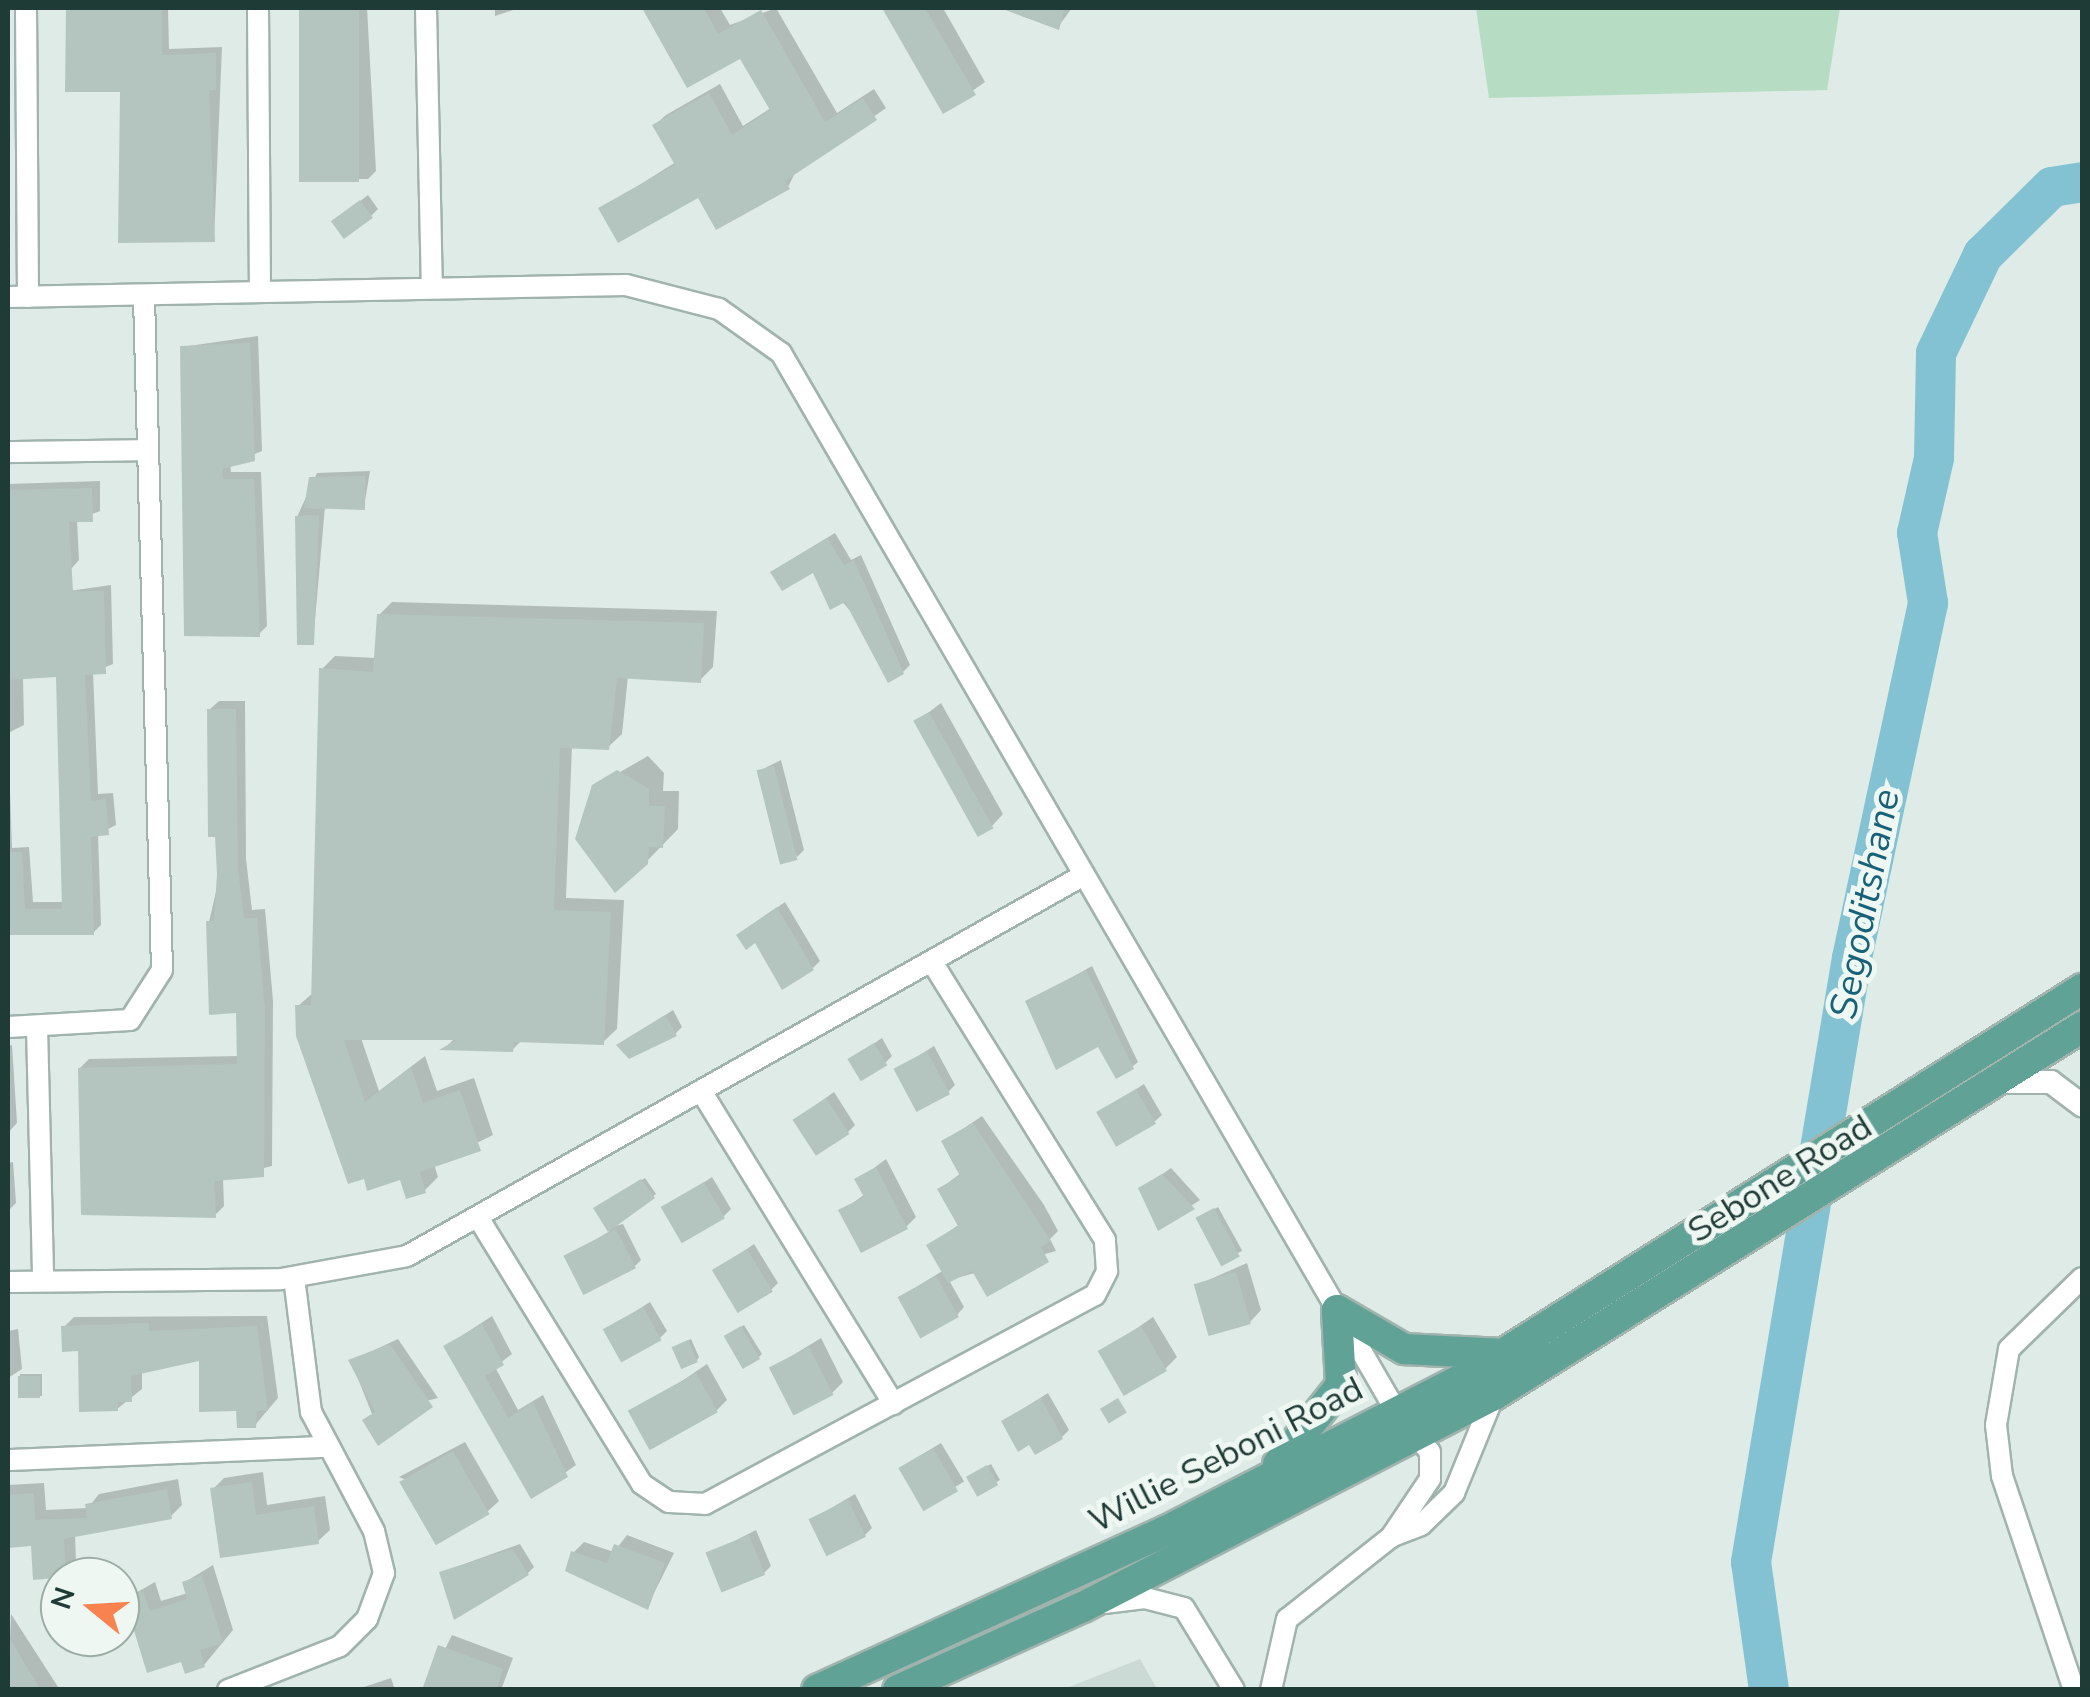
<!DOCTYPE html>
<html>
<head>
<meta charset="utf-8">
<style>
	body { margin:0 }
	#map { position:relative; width:2090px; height:1697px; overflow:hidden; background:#deebe6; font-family:"Nunito Sans",sans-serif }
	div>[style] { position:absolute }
	.built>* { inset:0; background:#ccdad5 }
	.green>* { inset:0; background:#b6ddc3 }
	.shadow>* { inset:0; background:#0003; transform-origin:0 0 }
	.river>* { height:40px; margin:-20px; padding:0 20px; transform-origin:20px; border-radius:20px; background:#83c2d3 }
	.building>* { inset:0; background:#b4c5bf; transform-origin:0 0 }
	.roads { filter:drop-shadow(2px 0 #a1b3ad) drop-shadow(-2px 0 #a1b3ad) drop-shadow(0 2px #a1b3ad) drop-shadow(0 -2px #a1b3ad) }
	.minor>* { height:20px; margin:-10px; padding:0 10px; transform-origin:10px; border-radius:10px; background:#fff }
	.tertiary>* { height:22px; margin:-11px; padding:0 11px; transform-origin:11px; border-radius:11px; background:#fff }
	.primary>* { height:30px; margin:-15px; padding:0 15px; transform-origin:15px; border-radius:15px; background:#61a296 }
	span { translate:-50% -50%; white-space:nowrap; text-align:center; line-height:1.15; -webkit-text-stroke:10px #eff7f3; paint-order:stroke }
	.street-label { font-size:35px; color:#1f3b35 }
	.water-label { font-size:38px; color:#176279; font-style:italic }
	.frame { position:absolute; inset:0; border:10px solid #1f3b35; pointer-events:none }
	.north { position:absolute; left:40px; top:1557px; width:100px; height:100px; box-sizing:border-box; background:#eff7f3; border:2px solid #9caca7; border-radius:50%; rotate:288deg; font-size:28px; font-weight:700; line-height:40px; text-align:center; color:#1f3b35 }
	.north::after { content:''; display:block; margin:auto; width:35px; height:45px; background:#f8834f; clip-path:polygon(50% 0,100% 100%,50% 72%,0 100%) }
</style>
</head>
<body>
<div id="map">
	<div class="built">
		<div style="clip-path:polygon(1140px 1659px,1157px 1689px,1064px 1689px)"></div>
	</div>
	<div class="green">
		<div style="clip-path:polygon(1476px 8px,1840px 8px,1827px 90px,1489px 98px)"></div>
	</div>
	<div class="shadow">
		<div style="clip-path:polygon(68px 8px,168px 8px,169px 49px,222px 47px,214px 240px,122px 89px,68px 89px)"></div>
		<div style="clip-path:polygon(302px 8px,367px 8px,376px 171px,368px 179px,305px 179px)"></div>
		<div style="clip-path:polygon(495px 8px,519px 8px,495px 16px)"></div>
		<div style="clip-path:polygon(645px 8px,720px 8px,730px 25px,776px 8px,837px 113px,874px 89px,886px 108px,796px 171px,788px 187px,601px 209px,676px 162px,655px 125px,666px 115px,720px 84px,743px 126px,771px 108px,741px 55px,688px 85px)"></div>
		<div style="clip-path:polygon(885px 8px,943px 8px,985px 82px,944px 111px)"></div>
		<div style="clip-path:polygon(1024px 8px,1072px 8px,1058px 27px,1021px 16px)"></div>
		<div style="clip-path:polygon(368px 195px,378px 209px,371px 216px,342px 215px)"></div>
		<div style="clip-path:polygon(258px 336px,262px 451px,230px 464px,231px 472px,261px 472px,267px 626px,259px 634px,182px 347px)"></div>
		<div style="clip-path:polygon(370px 471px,364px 507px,325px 506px,313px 643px,297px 517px,317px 473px)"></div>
		<div style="clip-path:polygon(100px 481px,100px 511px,77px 520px,79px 560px,71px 569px,8px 573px,8px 484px)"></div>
		<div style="clip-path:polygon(835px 533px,851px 560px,861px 555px,910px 665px,903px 672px,814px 569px,781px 566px)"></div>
		<div style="clip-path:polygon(evenodd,111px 585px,113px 664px,93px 672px,98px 794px,113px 793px,116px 825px,98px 834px,101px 925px,93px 933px,8px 933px,8px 634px,19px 598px,111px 585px,58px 674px,65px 902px,33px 902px,29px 847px,12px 848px,8px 733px,24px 725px,23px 676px,58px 674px)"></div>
		<div style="clip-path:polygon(392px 602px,717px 611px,713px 667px,700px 680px,628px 676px,622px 734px,608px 747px,572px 746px,566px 898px,624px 900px,617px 1029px,603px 1042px,522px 1040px,512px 1050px,445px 1048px,455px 1038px,361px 1038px,379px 1091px,425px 1056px,437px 1091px,474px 1078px,493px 1135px,434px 1164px,438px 1177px,425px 1190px,402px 1177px,298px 1006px,314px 992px,322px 669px,335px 656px,376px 658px,379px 615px)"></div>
		<div style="clip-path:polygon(219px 701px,245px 701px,246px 859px,252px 910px,265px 909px,273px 1001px,272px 1166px,223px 1178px,224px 1206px,215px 1215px,80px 1068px,89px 1059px,240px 1056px,239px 1011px,209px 922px,220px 874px,209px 710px)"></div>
		<div style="clip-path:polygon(941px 703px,1003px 814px,992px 826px,916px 722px)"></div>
		<div style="clip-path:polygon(648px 756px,664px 773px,663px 791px,679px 791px,678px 829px,646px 862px,594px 787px)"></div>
		<div style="clip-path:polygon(781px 760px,804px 850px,797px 857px,759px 771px)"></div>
		<div style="clip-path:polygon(785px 902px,820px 961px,813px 968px,746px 929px)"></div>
		<div style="clip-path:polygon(1092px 966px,1138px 1062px,1132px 1067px,1028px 1002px)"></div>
		<div style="clip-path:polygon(673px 1010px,682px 1027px,675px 1034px,630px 1056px,620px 1045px)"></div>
		<div style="clip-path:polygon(882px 1038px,892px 1056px,885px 1063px,851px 1059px)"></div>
		<div style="clip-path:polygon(12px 1045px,17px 1123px,8px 1133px,8px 1046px)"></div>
		<div style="clip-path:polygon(934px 1046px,955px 1085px,948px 1092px,896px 1070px)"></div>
		<div style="clip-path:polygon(1144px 1084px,1162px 1115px,1154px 1122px,1099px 1113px)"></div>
		<div style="clip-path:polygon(834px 1092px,855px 1125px,848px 1132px,795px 1120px)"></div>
		<div style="clip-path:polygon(982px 1116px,1044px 1205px,1058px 1231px,1050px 1239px,1056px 1251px,949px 1280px,964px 1307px,957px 1315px,900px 1297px,944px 1270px,929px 1245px,960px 1224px,940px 1189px,961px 1173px,944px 1142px)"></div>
		<div style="clip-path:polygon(886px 1159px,916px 1217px,906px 1227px,842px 1211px,865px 1194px,858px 1180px)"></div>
		<div style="clip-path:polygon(13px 1162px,16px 1203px,8px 1211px,8px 1163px)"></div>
		<div style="clip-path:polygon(1171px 1168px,1200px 1200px,1159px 1227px,1141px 1189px)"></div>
		<div style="clip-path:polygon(712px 1177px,731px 1209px,724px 1216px,664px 1209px)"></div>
		<div style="clip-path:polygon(645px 1178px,656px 1194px,610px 1227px,623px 1224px,641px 1260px,635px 1266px,566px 1257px,610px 1231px,596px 1209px)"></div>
		<div style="left:1218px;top:1207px;width:50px;height:19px;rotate:61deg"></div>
		<div style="clip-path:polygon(754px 1244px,778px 1283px,771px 1290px,715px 1271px)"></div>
		<div style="clip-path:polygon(1247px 1263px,1261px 1310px,1250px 1322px,1197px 1285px)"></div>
		<div style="clip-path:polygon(650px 1302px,667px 1331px,660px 1338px,606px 1330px)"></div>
		<div style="clip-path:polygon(267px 1316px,278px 1398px,255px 1425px,201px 1358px,142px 1373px,142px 1389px,117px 1409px,64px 1327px,74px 1317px)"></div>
		<div style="clip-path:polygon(492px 1316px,512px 1354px,495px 1367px,518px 1410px,543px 1395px,576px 1465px,532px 1496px,446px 1346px)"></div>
		<div style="clip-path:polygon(1153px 1317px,1177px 1357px,1165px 1369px,1101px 1353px)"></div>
		<div style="clip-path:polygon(744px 1325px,762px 1354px,759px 1357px,730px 1335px)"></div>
		<div style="clip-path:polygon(18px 1329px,22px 1369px,8px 1378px,8px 1331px)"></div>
		<div style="clip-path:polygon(821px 1338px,843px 1382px,832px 1393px,772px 1368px)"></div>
		<div style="clip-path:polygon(398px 1339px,438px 1398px,372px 1414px,351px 1361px)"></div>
		<div style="clip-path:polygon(691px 1339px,699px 1357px,697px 1360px,677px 1345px)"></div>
		<div style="clip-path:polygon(707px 1364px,727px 1400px,717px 1410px,633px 1414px)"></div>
		<div style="left:20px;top:1374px;width:22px;height:22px"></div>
		<div style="clip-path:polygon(1048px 1393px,1069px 1430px,1062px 1437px,1004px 1421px)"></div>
		<div style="clip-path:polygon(465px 1442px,499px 1501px,487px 1512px,399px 1477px)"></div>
		<div style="left:941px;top:1443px;width:45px;height:47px;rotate:59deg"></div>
		<div style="clip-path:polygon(991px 1464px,1000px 1480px,978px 1493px,972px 1475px)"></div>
		<div style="clip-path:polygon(263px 1472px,267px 1505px,325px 1496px,330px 1530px,318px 1541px,222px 1555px,213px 1489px,224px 1478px)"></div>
		<div style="clip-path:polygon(178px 1479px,182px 1505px,171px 1516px,75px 1534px,76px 1564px,65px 1576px,34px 1543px,8px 1545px,8px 1485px,44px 1483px,46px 1510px,88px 1508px,99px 1494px)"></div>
		<div style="clip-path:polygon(855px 1494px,872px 1528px,865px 1535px,811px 1520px)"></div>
		<div style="clip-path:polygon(756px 1530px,771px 1566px,764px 1573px,709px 1554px)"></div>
		<div style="clip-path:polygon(627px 1535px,674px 1553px,647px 1607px,573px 1553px,584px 1542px,614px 1552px)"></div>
		<div style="clip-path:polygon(520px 1544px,534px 1567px,528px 1573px,442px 1572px)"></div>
		<div style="clip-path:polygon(213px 1565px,233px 1630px,204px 1665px,183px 1659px,127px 1598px,155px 1582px,161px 1601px,188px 1593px,185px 1582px)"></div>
		<div style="clip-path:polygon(11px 1614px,60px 1690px,8px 1690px)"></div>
		<div style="clip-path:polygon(452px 1635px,513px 1658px,501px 1690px,425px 1690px)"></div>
		<div style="clip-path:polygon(391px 1678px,395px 1690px,355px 1690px)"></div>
	</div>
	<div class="river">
		<div style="left:1769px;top:1690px;width:129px;rotate:-98deg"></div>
		<div style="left:1751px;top:1562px;width:612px;rotate:-80.51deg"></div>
		<div style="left:1852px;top:958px;width:363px;rotate:-77.9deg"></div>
		<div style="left:1928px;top:603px;width:71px;rotate:-98.9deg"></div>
		<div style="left:1917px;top:533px;width:77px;rotate:-77.2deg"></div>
		<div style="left:1934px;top:458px;width:105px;rotate:-88.9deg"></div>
		<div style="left:1936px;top:353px;width:109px;rotate:-64.4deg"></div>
		<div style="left:1983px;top:255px;width:97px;rotate:-44.6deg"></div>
		<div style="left:2052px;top:187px;width:30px;rotate:-9deg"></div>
	</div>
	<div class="building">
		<div style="clip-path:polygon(66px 8px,162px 8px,162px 55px,216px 53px,216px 90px,209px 90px,215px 242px,118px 243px,120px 92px,65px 92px)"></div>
		<div style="left:299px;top:8px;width:60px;height:174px"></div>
		<div style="clip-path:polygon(642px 8px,704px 8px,718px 34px,761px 10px,825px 122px,863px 98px,877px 120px,785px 181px,790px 189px,716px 230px,698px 198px,618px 243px,598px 208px,675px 165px,652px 125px,709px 93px,732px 135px,770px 110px,740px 59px,687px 88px)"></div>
		<div style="clip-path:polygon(882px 8px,925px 8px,976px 95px,943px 114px)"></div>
		<div style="clip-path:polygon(1000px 8px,1065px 8px,1059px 30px)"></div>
		<div style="left:360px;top:200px;width:22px;height:36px;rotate:54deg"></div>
		<div style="clip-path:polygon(250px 343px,255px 461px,222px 469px,223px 479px,254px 479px,260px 637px,184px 636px,180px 346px)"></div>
		<div style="clip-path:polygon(365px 476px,365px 510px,304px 508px,309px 477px)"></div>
		<div style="clip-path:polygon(92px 488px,93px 522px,69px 522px,73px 591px,104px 591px,106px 674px,85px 675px,91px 801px,106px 799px,109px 835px,91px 837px,94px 935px,8px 935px,8px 852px,22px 852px,25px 909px,62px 909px,56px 677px,8px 680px,8px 490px)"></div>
		<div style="clip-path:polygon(319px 515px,314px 645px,297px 645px,295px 516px)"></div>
		<div style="clip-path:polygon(827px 538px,844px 565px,854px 560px,904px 674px,888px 683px,845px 602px,830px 610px,813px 573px,782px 591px,770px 572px)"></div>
		<div style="clip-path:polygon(377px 614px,704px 623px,701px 683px,617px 678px,609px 750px,560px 748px,554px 910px,611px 912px,604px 1045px,514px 1042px,513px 1052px,439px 1050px,456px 1040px,344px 1040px,365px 1102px,411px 1067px,423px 1103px,460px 1090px,481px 1151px,420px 1172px,426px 1193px,406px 1199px,400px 1180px,367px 1191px,364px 1179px,348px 1184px,296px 1036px,295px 1005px,311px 1005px,319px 668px,373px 672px)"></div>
		<div style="clip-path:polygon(207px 709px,236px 709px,238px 869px,244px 918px,257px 918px,265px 1011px,264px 1177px,214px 1181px,216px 1218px,81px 1215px,78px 1068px,237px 1064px,236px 1013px,209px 1015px,206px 921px,214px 921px,217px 874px,215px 837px,208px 837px)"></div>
		<div style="left:929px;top:712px;width:133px;height:18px;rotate:61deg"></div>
		<div style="left:774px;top:766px;width:97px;height:18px;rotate:76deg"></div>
		<div style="clip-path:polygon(617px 770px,649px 789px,649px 806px,665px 806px,663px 848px,649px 847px,648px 864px,615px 893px,575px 839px,592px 785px)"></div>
		<div style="clip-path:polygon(777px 907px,814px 970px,782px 990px,755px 943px,746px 950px,736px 935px)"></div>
		<div style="clip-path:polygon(1086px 970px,1134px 1069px,1116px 1079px,1098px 1047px,1056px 1070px,1025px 1001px)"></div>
		<div style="clip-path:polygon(665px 1015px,677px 1036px,629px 1059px,616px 1045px)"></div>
		<div style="left:874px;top:1043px;width:26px;height:31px;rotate:59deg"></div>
		<div style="left:927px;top:1051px;width:49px;height:38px;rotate:62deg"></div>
		<div style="left:1136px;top:1089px;width:40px;height:46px;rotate:60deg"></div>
		<div style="left:826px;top:1098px;width:43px;height:40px;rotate:57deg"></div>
		<div style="clip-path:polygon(973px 1123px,1051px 1241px,1041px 1247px,1049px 1262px,987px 1297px,972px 1271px,948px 1283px,926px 1245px,958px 1226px,937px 1189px,960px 1176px,941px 1141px)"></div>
		<div style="clip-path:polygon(876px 1167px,908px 1229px,861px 1253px,838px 1210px,864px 1197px,854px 1179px)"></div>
		<div style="clip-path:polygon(1162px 1174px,1195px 1209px,1158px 1231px,1138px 1188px)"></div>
		<div style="clip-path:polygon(641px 1179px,655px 1198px,608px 1232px,593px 1208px)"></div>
		<div style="left:704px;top:1182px;width:42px;height:50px;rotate:60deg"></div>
		<div style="left:1214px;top:1208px;width:55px;height:21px;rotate:62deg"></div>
		<div style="left:616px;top:1229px;width:44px;height:59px;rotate:63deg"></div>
		<div style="left:747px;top:1249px;width:50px;height:41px;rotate:59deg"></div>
		<div style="left:1236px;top:1272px;width:54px;height:44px;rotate:74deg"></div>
		<div style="left:936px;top:1276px;width:47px;height:44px;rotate:61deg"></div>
		<div style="left:643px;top:1307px;width:38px;height:46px;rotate:61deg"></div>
		<div style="clip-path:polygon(149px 1323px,149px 1331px,257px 1326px,268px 1411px,257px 1411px,256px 1428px,237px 1428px,236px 1411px,199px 1412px,199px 1361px,131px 1376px,132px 1402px,118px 1402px,118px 1411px,79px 1412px,78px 1351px,62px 1352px,61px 1326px)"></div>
		<div style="clip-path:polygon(482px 1324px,504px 1365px,485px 1376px,508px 1418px,533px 1402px,568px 1477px,531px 1499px,443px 1346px)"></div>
		<div style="left:741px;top:1326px;width:38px;height:20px;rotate:60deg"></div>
		<div style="left:1141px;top:1326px;width:52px;height:50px;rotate:60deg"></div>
		<div style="left:688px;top:1340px;width:24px;height:18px;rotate:66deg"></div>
		<div style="clip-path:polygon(390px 1344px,433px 1407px,378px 1446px,362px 1420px,375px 1412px,348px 1360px)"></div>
		<div style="left:809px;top:1347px;width:54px;height:45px;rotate:63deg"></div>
		<div style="left:696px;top:1373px;width:45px;height:78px;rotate:61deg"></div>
		<div style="left:18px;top:1376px;width:22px;height:22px"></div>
		<div style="clip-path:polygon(1041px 1398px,1063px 1439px,1035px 1455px,1029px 1445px,1018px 1452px,1001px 1421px)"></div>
		<div style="left:1118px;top:1398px;width:17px;height:21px;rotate:59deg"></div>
		<div style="left:933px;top:1448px;width:50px;height:40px;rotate:60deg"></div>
		<div style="left:453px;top:1451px;width:73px;height:62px;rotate:60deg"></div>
		<div style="left:987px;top:1465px;width:23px;height:24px;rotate:61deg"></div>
		<div style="clip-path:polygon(252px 1482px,256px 1515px,314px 1506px,319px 1544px,220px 1558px,210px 1488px)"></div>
		<div style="clip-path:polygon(167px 1489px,172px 1519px,64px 1539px,66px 1577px,33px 1580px,31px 1546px,8px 1548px,8px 1495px,34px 1493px,35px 1520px,87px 1518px,85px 1504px)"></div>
		<div style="left:848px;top:1500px;width:41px;height:44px;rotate:64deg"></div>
		<div style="left:749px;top:1535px;width:43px;height:47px;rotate:68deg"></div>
		<div style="clip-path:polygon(614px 1544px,665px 1563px,648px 1610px,565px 1571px,571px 1551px,607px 1563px)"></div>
		<div style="clip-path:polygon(512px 1549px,529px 1575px,454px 1620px,439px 1572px)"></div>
		<div style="clip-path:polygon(202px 1575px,223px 1643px,200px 1650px,205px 1667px,185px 1674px,181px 1662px,147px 1673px,124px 1598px,143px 1591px,150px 1611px,187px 1599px,182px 1582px)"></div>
		<div style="clip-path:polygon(8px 1636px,41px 1690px,8px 1690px)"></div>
		<div style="clip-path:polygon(438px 1645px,503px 1669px,496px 1690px,422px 1690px)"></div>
	</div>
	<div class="roads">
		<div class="minor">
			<div style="left:26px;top:8px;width:289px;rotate:89.6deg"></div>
			<div style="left:258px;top:8px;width:284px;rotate:89.6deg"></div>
			<div style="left:426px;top:8px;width:278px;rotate:88.8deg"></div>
			<div style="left:8px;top:297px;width:618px;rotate:-1.11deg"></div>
			<div style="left:626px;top:285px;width:96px;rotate:14.5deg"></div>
			<div style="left:719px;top:309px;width:76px;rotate:35.4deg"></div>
			<div style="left:781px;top:353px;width:1224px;rotate:59.83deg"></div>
			<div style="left:1396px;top:1411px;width:53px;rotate:50.3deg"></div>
			<div style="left:1430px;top:1452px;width:27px;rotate:90deg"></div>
			<div style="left:1430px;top:1479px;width:70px;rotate:123.9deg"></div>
			<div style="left:1391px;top:1537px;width:132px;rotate:141.7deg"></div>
			<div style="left:1287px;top:1619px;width:73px;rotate:102.7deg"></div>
			<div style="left:8px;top:452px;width:139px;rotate:-0.8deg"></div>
			<div style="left:8px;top:1027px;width:122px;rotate:-3.3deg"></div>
			<div style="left:130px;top:1020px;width:59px;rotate:-57.4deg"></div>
			<div style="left:162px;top:970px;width:674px;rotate:-91.53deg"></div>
			<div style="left:37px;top:1027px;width:254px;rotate:88.6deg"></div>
			<div style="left:703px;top:1094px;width:364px;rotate:58.4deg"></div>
			<div style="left:479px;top:1219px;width:311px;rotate:58.4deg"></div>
			<div style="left:642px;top:1484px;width:32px;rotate:34deg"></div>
			<div style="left:669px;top:1502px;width:36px;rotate:3deg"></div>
			<div style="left:705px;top:1504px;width:442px;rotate:-28.2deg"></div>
			<div style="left:1095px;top:1295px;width:27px;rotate:-63deg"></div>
			<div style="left:1107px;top:1271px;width:31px;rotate:-94deg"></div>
			<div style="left:1105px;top:1240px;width:325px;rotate:-121.9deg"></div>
			<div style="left:8px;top:1282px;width:273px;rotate:-0.6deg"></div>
			<div style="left:281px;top:1279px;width:128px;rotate:-10.3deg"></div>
			<div style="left:407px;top:1256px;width:777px;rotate:-29.37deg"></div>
			<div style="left:8px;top:1460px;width:315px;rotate:-2.4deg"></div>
			<div style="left:1393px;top:1536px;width:30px;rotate:-21deg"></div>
			<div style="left:1421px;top:1525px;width:46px;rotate:-44.1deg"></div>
			<div style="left:1454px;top:1493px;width:106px;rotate:-67.8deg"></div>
			<div style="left:1104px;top:1603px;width:41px;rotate:-7deg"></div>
			<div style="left:1145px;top:1598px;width:40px;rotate:14.4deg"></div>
			<div style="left:1184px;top:1608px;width:96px;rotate:58.6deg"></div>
			<div style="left:228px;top:1690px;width:120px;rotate:-21.4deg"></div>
			<div style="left:340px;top:1646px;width:38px;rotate:-45deg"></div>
			<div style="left:367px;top:1619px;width:49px;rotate:-69.7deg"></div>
			<div style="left:384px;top:1573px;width:43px;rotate:-103.4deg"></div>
			<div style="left:374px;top:1531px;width:135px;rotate:-117.9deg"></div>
			<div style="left:311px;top:1412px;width:135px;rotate:-97.2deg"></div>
			<div style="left:2074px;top:1690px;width:226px;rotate:-108.6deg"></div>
			<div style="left:2002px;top:1476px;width:51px;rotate:-96.7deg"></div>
			<div style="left:1996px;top:1425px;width:77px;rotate:-80.3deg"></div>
			<div style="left:2009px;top:1349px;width:102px;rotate:-44.2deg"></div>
		</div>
		<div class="tertiary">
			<div style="left:2000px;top:1082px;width:51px"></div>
			<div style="left:2051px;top:1082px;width:39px;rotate:37deg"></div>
		</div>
		<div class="primary">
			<div style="left:1337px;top:1310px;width:78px;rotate:30.2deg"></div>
			<div style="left:1404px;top:1349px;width:99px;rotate:2.9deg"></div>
			<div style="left:1278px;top:1464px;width:101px;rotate:-51.4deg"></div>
			<div style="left:1341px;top:1385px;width:75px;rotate:-93.1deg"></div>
			<div style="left:817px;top:1690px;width:384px;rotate:-24.5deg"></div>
			<div style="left:1166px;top:1531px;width:345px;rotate:-27.2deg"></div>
			<div style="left:1473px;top:1373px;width:720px;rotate:-32.23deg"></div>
			<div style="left:898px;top:1690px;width:203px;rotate:-24.2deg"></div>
			<div style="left:1083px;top:1607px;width:462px;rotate:-27.3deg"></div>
			<div style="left:1494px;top:1395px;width:694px;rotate:-32.04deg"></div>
		</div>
	</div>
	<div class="street-label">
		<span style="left:1780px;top:1179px;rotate:-32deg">Sebone Road</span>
		<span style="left:1226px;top:1455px;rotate:-27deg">Willie Seboni Road</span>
	</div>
	<div class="water-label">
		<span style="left:1865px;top:904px;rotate:-79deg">Segoditshane</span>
	</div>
	<div class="frame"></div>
	<div class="north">N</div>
</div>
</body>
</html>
